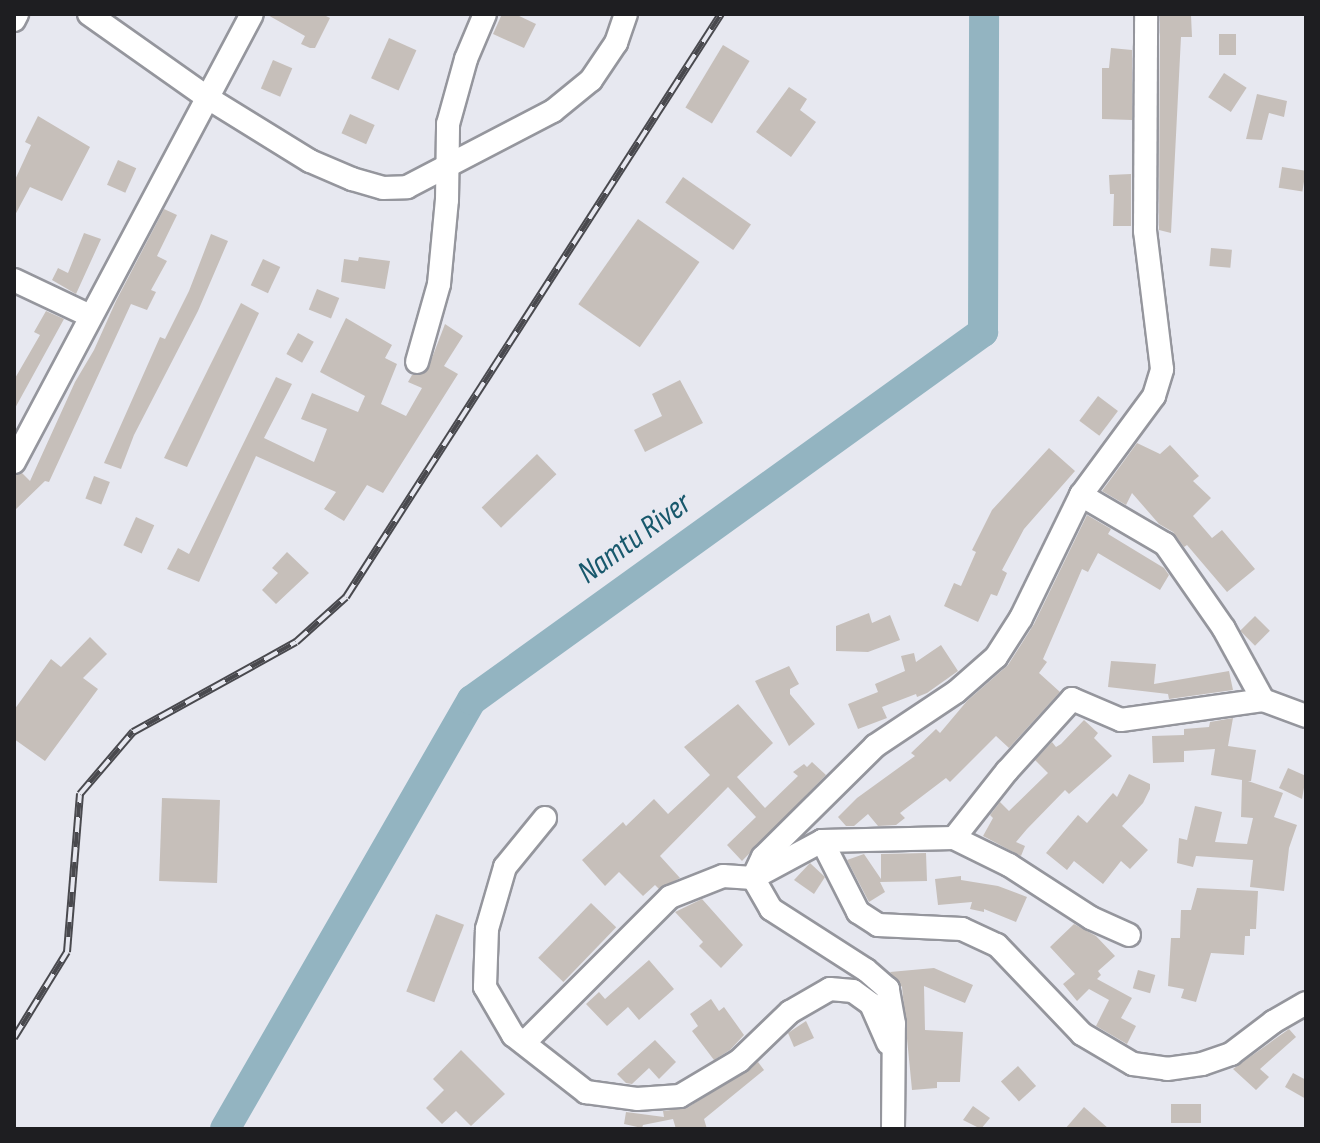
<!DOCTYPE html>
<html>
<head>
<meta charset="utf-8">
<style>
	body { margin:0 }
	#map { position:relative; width:1320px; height:1143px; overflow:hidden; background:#e7e8f0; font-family:"Sofia Sans Condensed",sans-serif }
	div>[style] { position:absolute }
	.stream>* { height:5px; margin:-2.5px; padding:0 2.5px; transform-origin:2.5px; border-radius:2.5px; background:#93b4c1 }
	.river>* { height:30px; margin:-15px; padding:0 15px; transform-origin:15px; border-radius:15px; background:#93b4c1 }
	.building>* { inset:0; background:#c6bfba; transform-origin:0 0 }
	.roads { filter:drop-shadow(2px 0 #95969d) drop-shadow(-2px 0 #95969d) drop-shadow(0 2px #95969d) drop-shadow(0 -2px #95969d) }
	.minor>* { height:22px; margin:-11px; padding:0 11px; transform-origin:11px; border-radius:11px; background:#fff }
	.rail>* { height:8px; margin-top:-4px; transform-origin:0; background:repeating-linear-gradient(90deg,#e7e8f0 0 15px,#49494e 0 30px); box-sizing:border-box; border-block:2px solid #49494e }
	span { translate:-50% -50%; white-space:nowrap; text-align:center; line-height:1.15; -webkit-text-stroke:7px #e7e8f0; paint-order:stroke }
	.water-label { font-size:32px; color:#18586c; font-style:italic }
	.frame { position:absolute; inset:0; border:16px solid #1e1e21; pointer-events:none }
</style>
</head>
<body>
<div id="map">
	<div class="stream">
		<div style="left:227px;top:1125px;width:7px;rotate:34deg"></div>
	</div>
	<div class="river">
		<div style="left:225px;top:1129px;width:495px;rotate:-60.1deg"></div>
		<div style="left:472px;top:700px;width:630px;rotate:-35.76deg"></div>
		<div style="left:983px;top:332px;width:318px;rotate:-89.8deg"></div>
	</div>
	<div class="building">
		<div style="clip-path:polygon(266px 14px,322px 14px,330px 18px,315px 48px,310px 48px,301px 44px,305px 36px)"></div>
		<div style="clip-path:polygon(502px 14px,515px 14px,536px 24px,524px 48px,493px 34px)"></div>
		<div style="clip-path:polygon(1160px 14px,1191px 15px,1192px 37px,1181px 37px,1171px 233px,1159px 230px)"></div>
		<div style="left:1219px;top:34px;width:17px;height:21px"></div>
		<div style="left:389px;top:38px;width:30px;height:44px;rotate:24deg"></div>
		<div style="left:723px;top:45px;width:31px;height:73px;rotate:31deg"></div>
		<div style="clip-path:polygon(1111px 48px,1132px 50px,1132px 120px,1102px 119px,1102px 68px,1109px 68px)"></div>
		<div style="left:273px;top:60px;width:21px;height:31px;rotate:23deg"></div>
		<div style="left:1224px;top:73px;width:27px;height:29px;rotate:33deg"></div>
		<div style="clip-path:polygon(789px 87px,807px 99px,800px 110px,816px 122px,791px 157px,756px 132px)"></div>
		<div style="clip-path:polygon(1257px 94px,1287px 101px,1284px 117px,1269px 113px,1262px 140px,1246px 139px)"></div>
		<div style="left:350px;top:114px;width:27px;height:21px;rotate:24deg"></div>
		<div style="clip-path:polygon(38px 116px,90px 147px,62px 201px,30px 187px,14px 217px,14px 182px,31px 145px,25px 142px)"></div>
		<div style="left:118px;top:160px;width:20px;height:27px;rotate:24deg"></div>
		<div style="left:1282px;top:167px;width:24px;height:21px;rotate:9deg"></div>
		<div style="clip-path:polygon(1131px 174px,1131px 226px,1113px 226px,1114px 194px,1110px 194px,1109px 175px)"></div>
		<div style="left:683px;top:177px;width:83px;height:31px;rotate:35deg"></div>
		<div style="clip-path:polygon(164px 209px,177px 215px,157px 256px,167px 261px,151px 290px,156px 292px,147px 310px,131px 304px,49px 482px,45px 481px,14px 511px,14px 476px,22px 473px,30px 481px,75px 382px,94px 350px,116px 301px)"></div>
		<div style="left:638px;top:219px;width:75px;height:104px;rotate:35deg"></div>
		<div style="clip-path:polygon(84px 233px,101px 239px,76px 294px,52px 280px,58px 268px,68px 273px)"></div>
		<div style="clip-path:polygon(211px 234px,228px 241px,198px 311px,134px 435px,121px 469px,104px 463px,160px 337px,165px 339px,189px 291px)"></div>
		<div style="left:1211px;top:248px;width:21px;height:18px;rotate:5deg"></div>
		<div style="clip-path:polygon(359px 257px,390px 261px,385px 289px,341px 282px,344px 259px,358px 261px)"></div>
		<div style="left:263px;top:259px;width:19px;height:29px;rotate:25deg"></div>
		<div style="left:317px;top:289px;width:24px;height:22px;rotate:22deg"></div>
		<div style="clip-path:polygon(241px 303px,259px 313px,187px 467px,164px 458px)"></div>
		<div style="clip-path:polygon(46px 311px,64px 319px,14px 410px,14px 380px,40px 335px,34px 332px)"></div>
		<div style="clip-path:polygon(346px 318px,392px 345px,385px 358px,397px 364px,381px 404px,406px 416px,422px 388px,408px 382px,412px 375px,427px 371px,445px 324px,463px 336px,444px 366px,458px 374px,383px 493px,367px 485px,344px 521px,324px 509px,336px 492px,256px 456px,199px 582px,167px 569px,178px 548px,189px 554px,191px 550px,276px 377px,292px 384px,264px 438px,314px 462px,327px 429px,301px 419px,312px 393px,358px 412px,365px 396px,320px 372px)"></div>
		<div style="left:298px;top:333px;width:18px;height:24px;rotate:29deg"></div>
		<div style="clip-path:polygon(680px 380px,703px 423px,645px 452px,634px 430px,662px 416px,652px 394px)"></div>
		<div style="left:1098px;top:396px;width:25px;height:31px;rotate:37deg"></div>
		<div style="clip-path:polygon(1137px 443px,1160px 454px,1170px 445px,1199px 476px,1193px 481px,1211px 498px,1193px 516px,1212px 538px,1222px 530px,1255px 569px,1227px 592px,1187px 545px,1184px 547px,1173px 532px,1159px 524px,1132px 493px,1126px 505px,1102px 491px)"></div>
		<div style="clip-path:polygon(1049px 448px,1075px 471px,1024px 529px,1002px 570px,1007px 573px,997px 596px,991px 594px,978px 622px,944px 606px,954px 583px,961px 586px,976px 552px,972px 550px,992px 510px)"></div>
		<div style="left:537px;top:454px;width:28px;height:77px;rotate:46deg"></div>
		<div style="left:94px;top:476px;width:17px;height:24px;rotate:21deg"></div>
		<div style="clip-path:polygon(1087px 515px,1111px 529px,1108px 534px,1164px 568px,1169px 575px,1160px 590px,1098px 553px,1088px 572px,1082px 569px,1043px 659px,1047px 662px,1039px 673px,1060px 692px,1009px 748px,996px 736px,950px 782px,946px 778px,900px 813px,905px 818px,896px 825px,878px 826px,868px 814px,854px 826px,846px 826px,838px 817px,857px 798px,915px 756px,911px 753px,936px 729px,940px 733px,967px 701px,1008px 665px,1034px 624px)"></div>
		<div style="left:136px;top:517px;width:20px;height:31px;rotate:24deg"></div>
		<div style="clip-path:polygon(287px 552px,309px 573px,276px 604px,262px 590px,278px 573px,272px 568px)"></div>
		<div style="clip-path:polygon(869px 613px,872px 623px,890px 615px,900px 640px,868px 652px,836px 651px,836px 626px)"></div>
		<div style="left:1255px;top:616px;width:21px;height:21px;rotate:45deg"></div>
		<div style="clip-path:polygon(90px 637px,107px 654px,83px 678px,98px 689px,45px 761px,14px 739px,14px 710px,51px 659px,61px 667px)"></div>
		<div style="clip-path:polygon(941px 645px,958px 671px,927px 693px,917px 697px,916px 694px,882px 707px,887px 718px,858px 729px,848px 704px,878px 692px,875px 684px,905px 671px,901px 656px,914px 653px,916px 662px)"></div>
		<div style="clip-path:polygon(1111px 661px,1156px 664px,1154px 684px,1229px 671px,1233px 690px,1169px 699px,1168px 694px,1108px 687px)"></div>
		<div style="clip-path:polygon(789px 666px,799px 684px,790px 689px,790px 694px,815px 724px,789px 746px,755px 681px)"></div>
		<div style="clip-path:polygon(738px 704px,773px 743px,737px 777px,765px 808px,798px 776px,793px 772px,804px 764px,807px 767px,812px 762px,826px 775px,742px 861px,727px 845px,756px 817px,728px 787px,660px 856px,680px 878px,659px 889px,655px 885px,643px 896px,619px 872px,605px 886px,582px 860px,623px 822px,626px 826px,654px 799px,668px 814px,710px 775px,684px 747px)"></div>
		<div style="clip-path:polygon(1233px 718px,1228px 746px,1256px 750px,1251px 781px,1248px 781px,1283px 793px,1274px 817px,1297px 825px,1289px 848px,1284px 891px,1250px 887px,1253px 860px,1196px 856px,1193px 867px,1177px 863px,1179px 838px,1187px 840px,1195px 806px,1222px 812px,1215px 842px,1247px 844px,1253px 818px,1241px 817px,1242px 780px,1211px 775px,1215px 749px,1184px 751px,1184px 762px,1153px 763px,1152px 736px,1184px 735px,1184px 729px,1209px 727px,1210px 722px)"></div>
		<div style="clip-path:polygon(1084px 720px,1098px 733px,1094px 738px,1112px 756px,1069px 794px,1065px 790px,1027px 829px,1016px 842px,1025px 846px,1021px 856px,983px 836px,993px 818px,990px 815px,1000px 802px,1009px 811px,1048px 773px,1035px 760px,1052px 742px,1056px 747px,1061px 744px)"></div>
		<div style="clip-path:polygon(1288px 768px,1306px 776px,1302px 799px,1279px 788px)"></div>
		<div style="clip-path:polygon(1129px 774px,1150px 784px,1150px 789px,1143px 803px,1122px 826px,1148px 850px,1130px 869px,1121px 861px,1103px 884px,1074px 861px,1067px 870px,1046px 853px,1078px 815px,1087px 823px,1113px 793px,1117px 797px)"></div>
		<div style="left:162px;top:798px;width:58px;height:83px;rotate:2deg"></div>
		<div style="clip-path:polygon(926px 853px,927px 881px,880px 882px,885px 892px,869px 902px,847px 860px,864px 854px,881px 879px,881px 854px)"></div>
		<div style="clip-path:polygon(810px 863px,825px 877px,814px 894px,794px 880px)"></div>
		<div style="clip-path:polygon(961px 876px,961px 880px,998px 886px,1027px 897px,1016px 922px,984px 909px,984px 912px,970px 909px,972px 902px,938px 905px,935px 879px)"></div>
		<div style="clip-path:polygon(1197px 888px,1258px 891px,1256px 929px,1250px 929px,1250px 936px,1245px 936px,1244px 955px,1211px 953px,1196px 1002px,1181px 998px,1184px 989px,1168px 986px,1171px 938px,1180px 938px,1181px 910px,1191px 910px)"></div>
		<div style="clip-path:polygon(702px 899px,743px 945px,721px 968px,699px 946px,703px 942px,675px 912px)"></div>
		<div style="left:591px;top:903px;width:35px;height:76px;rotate:44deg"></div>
		<div style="left:436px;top:914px;width:30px;height:83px;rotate:21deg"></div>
		<div style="clip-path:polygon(1074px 924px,1096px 936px,1115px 956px,1098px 971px,1101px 975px,1097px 979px,1132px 998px,1121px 1018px,1136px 1026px,1127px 1044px,1096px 1026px,1109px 1000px,1089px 989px,1077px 1001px,1063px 984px,1075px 974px,1050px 947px)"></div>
		<div style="clip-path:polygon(649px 960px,674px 989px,639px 1020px,628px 1007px,607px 1026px,586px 1004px,599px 992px,605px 999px)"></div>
		<div style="clip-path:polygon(934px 968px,973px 985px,965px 1003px,924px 986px,925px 1030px,963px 1032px,960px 1082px,937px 1082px,937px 1088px,912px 1090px,902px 987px,890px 972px)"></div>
		<div style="left:1138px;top:970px;width:18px;height:19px;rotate:16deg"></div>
		<div style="clip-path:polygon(711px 999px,719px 1011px,724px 1007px,744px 1035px,730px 1050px,714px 1060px,692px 1031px,698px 1026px,690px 1014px)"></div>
		<div style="clip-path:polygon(806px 1021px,814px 1038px,794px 1047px,788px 1033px)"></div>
		<div style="clip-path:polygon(1289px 1029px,1296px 1037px,1260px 1069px,1269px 1077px,1256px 1090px,1233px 1069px)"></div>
		<div style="clip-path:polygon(655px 1040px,676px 1062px,659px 1079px,649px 1068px,632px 1084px,626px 1083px,617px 1074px)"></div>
		<div style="clip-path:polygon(461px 1050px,505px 1094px,471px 1126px,456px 1111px,442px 1124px,426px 1108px,444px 1090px,433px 1079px)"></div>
		<div style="clip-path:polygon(758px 1062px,764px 1070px,704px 1119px,707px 1129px,676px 1129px,673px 1119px,643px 1125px,642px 1128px,624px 1124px,626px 1112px,664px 1117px,663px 1111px,687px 1108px)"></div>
		<div style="left:1018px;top:1066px;width:27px;height:23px;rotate:48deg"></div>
		<div style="clip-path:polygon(1293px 1073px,1306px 1080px,1306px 1099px,1285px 1087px)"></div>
		<div style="left:1201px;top:1104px;width:19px;height:30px;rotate:90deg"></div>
		<div style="clip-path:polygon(973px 1106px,990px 1118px,981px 1129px,963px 1120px)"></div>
		<div style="clip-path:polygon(1084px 1107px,1109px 1129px,1065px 1129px)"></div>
	</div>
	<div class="roads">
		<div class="minor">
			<div style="left:89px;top:14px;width:146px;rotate:35.2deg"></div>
			<div style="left:208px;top:98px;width:120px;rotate:31.7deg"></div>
			<div style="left:310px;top:161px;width:46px;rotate:23.2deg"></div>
			<div style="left:352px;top:179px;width:32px;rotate:16deg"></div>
			<div style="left:383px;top:188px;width:24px;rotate:-2deg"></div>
			<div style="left:407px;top:187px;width:165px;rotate:-27.5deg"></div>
			<div style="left:553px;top:111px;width:49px;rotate:-39.2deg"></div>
			<div style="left:591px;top:80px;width:45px;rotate:-56deg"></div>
			<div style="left:616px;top:43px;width:31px;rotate:-71deg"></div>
			<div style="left:14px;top:20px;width:7px;rotate:-63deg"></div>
			<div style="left:14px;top:280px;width:84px;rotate:25.3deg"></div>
			<div style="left:417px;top:362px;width:81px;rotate:-74.2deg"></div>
			<div style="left:439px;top:284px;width:84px;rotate:-84.6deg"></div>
			<div style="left:447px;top:200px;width:76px;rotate:-89.2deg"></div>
			<div style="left:448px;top:124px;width:67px;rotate:-74.5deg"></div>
			<div style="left:466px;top:59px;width:49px;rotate:-67.1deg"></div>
			<div style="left:14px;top:462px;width:507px;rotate:-62.02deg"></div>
			<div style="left:1081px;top:495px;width:97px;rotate:30.3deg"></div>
			<div style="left:1165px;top:544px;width:103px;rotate:55.2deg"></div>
			<div style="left:1224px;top:629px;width:81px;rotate:61.2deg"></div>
			<div style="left:545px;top:818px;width:63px;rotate:129.2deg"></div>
			<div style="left:505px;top:867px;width:65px;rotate:106.2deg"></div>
			<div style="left:487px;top:929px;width:58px;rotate:92deg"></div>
			<div style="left:485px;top:987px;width:56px;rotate:59.7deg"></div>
			<div style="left:513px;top:1035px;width:93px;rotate:38deg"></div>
			<div style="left:586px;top:1092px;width:51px;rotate:7.8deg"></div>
			<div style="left:637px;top:1099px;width:43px;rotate:-4deg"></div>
			<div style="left:680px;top:1096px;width:69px;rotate:-30.7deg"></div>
			<div style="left:739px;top:1061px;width:71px;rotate:-43.9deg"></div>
			<div style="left:790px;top:1012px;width:46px;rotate:-29.9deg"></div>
			<div style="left:830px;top:989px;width:23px;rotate:5deg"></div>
			<div style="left:853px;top:991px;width:22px;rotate:36deg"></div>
			<div style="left:871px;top:1004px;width:43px;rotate:66.4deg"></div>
			<div style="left:822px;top:841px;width:80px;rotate:63.1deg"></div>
			<div style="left:858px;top:912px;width:24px;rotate:33deg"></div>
			<div style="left:878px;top:925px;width:84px;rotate:2.7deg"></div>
			<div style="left:962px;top:929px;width:38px;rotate:25deg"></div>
			<div style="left:997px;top:945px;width:123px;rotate:46.3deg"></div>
			<div style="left:1082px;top:1034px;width:59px;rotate:30.5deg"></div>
			<div style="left:1133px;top:1064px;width:34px;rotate:8deg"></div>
			<div style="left:1167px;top:1069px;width:35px;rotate:-8deg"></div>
			<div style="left:1202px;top:1064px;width:31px;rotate:-19deg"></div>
			<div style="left:1231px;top:1054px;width:53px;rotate:-37.3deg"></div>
			<div style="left:1273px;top:1022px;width:38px;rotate:-30deg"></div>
			<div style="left:1129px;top:935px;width:42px;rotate:-155.9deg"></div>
			<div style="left:1091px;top:918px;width:98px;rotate:-147.1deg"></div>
			<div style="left:1009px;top:865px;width:61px;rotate:-153.9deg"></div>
			<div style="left:954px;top:838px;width:85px;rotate:-51.7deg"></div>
			<div style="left:1007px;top:771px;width:97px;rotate:-47.9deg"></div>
			<div style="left:1072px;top:699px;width:53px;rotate:23.2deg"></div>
			<div style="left:1121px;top:720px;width:143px;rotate:-8deg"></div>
			<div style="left:1263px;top:700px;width:46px;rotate:20.4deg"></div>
			<div style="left:524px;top:1043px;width:206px;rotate:-45deg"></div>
			<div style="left:670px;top:897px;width:57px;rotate:-21.6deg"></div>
			<div style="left:723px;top:876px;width:30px;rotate:4deg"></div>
			<div style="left:753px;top:878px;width:78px;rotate:-28.2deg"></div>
			<div style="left:822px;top:841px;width:132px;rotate:-1.3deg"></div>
			<div style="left:893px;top:1129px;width:105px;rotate:-89.5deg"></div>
			<div style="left:894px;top:1024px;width:36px;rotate:-100deg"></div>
			<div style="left:888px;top:989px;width:29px;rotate:-139deg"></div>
			<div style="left:866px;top:970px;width:113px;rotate:-147.3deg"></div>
			<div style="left:771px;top:909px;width:36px;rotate:-120deg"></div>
			<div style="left:753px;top:878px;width:23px;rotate:-65deg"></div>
			<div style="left:763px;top:857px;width:158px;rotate:-44.7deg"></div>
			<div style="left:875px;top:746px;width:97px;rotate:-33.7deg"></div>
			<div style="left:956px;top:692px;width:53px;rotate:-41.2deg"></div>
			<div style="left:996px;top:657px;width:46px;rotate:-57.3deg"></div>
			<div style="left:1021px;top:618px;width:137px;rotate:-64deg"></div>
			<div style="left:1081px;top:495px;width:123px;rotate:-53.6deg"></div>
			<div style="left:1154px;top:396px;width:28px;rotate:-73deg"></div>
			<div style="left:1162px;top:369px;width:139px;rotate:-97deg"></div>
			<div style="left:1145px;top:231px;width:217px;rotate:-89.7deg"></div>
		</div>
	</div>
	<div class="rail">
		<div style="left:14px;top:1038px;width:101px;rotate:-58.4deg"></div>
		<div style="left:67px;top:952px;width:159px;rotate:-85.3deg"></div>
		<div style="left:80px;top:794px;width:82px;rotate:-49.5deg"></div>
		<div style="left:133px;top:732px;width:186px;rotate:-28.9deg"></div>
		<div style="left:296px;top:642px;width:67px;rotate:-42deg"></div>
		<div style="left:346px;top:597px;width:693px;rotate:-57.25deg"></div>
	</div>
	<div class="water-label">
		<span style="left:635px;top:539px;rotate:-36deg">Namtu River</span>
	</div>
	<div class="frame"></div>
</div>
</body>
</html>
